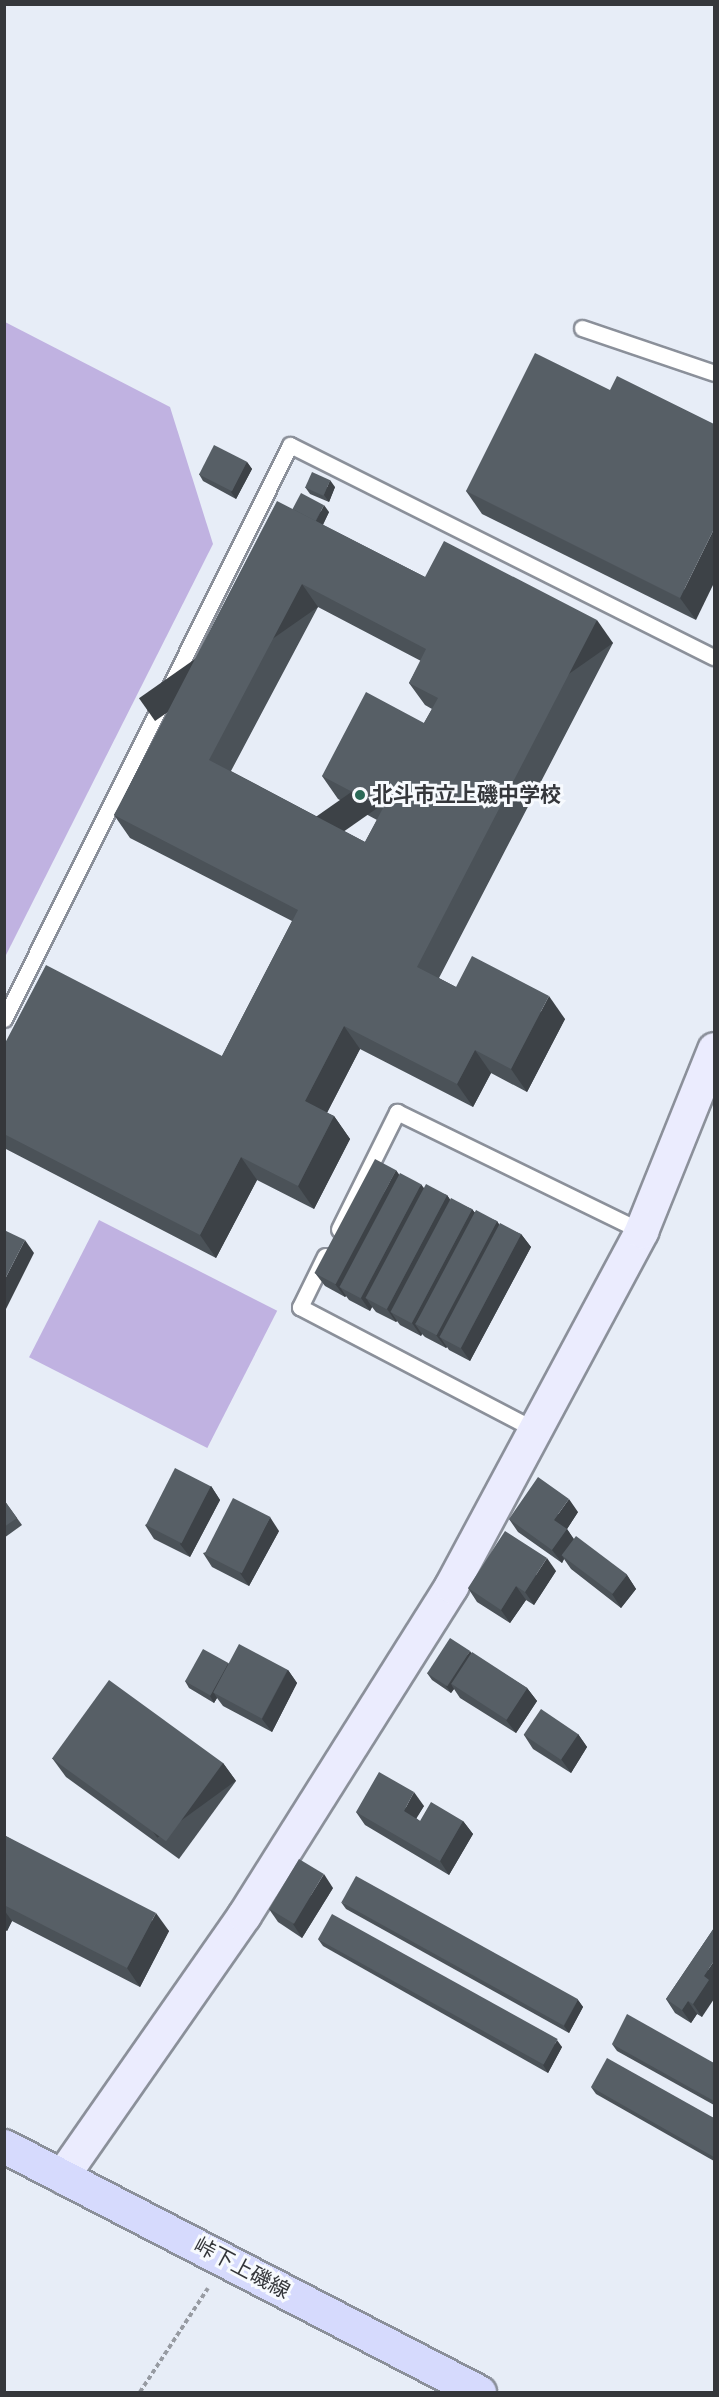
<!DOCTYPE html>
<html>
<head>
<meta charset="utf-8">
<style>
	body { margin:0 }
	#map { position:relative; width:719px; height:2397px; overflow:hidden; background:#e7edf7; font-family:"Nunito Sans","Noto Sans JP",sans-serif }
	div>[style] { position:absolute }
	.green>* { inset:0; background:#c0b2e1; transform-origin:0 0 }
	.path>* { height:4px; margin-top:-2px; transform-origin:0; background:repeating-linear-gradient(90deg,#979ba2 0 4.5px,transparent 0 7.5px) }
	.roads { filter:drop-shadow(2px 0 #8b909a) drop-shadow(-2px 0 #8b909a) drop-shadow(0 2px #8b909a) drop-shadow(0 -2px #8b909a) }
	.lane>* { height:15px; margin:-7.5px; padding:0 7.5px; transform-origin:7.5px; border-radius:7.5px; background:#fff }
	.secondary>* { height:33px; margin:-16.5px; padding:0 16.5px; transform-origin:16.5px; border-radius:16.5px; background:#ebecfe }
	.primary>* { height:33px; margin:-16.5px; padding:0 16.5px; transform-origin:16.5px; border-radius:16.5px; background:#d6dafd }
	.wall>* { inset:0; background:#4b5258 }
	.shaded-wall>* { inset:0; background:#3d4247; transform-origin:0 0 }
	.building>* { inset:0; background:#575f66; transform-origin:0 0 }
	.dots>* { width:16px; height:16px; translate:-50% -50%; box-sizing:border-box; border:3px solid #f7fafe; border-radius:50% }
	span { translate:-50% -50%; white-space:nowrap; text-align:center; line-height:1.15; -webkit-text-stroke:6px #f7fafe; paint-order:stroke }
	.poi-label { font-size:21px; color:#35373b; font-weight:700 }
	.left { translate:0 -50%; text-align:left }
	.street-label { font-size:21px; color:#35373b }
	.frame { position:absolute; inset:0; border:6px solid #35373b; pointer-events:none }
</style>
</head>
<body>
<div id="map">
	<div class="green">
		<div style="clip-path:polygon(5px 322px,170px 407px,213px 544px,5px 957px)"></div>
		<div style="left:99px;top:1220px;width:200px;height:154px;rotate:27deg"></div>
	</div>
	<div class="path">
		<div style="left:140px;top:2392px;width:124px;rotate:-56.8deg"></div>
	</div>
	<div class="roads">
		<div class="lane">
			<div style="left:582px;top:328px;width:139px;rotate:18.8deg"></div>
			<div style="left:4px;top:1019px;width:641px;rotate:-63.51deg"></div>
			<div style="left:290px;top:445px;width:474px;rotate:26.6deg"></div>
			<div style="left:339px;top:1229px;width:131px;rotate:-63.6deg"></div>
			<div style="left:397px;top:1112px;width:271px;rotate:26deg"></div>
			<div style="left:325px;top:1256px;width:57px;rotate:116.1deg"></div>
			<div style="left:300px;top:1307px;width:267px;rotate:27.6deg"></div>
		</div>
		<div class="secondary">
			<div style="left:62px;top:2176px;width:318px;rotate:-55.1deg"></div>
			<div style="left:244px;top:1915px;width:389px;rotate:-57.8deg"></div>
			<div style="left:451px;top:1586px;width:403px;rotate:-61.8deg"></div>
			<div style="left:641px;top:1231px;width:196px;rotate:-68.1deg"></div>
		</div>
		<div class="primary">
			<div style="left:4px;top:2146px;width:535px;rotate:27.38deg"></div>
		</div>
	</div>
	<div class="wall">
		<div style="clip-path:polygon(610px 390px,696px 620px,482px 514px,466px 491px)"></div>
		<div style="clip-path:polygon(247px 462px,252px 469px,236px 499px,203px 481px,199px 474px)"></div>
		<div style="clip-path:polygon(305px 487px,335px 487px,329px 502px,310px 494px)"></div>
		<div style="clip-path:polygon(evenodd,293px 509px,329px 512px,323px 525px,425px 577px,613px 643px,439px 978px,456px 987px,565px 1019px,527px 1092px,491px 1073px,473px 1107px,360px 1049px,327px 1113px,334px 1116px,350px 1139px,314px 1209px,257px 1180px,216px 1258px,4px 1148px,4px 1045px,222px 1056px,292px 921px,130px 838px,114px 815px,293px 509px,318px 607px,421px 661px,409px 683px,425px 705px,432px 709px,424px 723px,322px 776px,338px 799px,377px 820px,365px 842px,231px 771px,318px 607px)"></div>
		<div style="clip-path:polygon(399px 1175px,424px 1188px,447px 1195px,450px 1200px,472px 1209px,474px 1212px,497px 1221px,499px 1225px,521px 1234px,531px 1247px,470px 1361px,449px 1350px,447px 1347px,446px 1348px,425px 1337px,422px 1334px,421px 1336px,400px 1325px,397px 1321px,396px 1322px,376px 1312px,372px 1307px,370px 1311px,349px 1300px,346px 1296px,345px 1297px,325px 1286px,315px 1273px)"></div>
		<div style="clip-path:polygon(211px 1486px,220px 1500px,190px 1557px,154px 1539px,145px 1525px)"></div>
		<div style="clip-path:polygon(4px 1500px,22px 1525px,4px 1538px)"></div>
		<div style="clip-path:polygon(578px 1512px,567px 1529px,574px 1539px,627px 1575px,636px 1589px,621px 1608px,571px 1569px,564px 1559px,562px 1563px,518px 1532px,509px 1519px)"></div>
		<div style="clip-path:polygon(279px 1531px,249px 1586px,212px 1567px,203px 1553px)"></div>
		<div style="clip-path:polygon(556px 1571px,534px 1605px,526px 1600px,510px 1623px,477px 1602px,468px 1588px)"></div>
		<div style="clip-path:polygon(471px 1653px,527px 1688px,537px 1701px,516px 1733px,460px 1698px,454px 1689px,451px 1693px,432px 1680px,427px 1673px)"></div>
		<div style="clip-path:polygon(228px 1663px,229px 1664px,288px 1670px,297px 1683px,272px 1732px,223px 1706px,217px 1698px,214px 1703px,189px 1688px,185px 1681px)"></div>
		<div style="clip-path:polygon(578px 1734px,587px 1747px,571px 1773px,533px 1749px,524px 1735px)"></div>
		<div style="clip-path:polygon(52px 1758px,223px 1763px,236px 1781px,179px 1859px,66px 1777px)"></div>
		<div style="clip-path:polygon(424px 1806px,416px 1818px,420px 1821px,463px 1821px,473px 1834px,449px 1875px,365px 1825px,356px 1812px)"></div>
		<div style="clip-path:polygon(4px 1835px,169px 1931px,140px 1987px,12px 1921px,7px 1931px,4px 1929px)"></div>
		<div style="clip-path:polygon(333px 1888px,302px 1938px,278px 1922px,269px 1909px)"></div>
		<div style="clip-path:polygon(341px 1902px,578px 2000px,583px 2007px,569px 2033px,346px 1909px)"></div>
		<div style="clip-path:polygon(714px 1928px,702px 2017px,697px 2014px,691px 2023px,675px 2013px,666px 1999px)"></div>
		<div style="clip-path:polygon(318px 1939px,562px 2047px,548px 2073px,323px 1946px)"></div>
		<div style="clip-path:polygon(612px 2044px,714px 2063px,714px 2105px,617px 2051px)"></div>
		<div style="clip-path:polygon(591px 2087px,714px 2118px,714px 2161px,596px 2094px)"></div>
	</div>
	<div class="shaded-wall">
		<div style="clip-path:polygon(247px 462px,252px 469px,236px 499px,231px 492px)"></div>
		<div style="clip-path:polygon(330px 480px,335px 487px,329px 502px,324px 495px)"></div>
		<div style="clip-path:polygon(324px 505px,329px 512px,321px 528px,316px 521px)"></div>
		<div style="clip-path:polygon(714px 529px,714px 583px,696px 620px,680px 598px)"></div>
		<div style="left:302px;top:584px;width:28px;height:199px;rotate:55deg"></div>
		<div style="left:597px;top:620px;width:28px;height:391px;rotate:55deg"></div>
		<div style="clip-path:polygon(549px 996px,565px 1019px,527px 1092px,511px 1069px)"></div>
		<div style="clip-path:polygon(344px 1026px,360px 1049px,321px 1124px,305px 1101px)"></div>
		<div style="clip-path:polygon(475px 1050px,491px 1073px,473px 1107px,457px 1084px)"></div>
		<div style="clip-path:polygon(334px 1116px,350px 1139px,314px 1209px,298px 1186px)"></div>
		<div style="clip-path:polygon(241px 1157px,257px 1180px,216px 1258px,200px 1235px)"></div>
		<div style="clip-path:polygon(396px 1170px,405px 1183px,340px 1287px,346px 1296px,345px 1297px,335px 1284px)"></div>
		<div style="clip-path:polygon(421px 1184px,430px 1197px,366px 1298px,372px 1307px,370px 1311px,361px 1298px)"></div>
		<div style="clip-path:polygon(447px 1195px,456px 1208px,391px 1312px,397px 1321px,396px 1322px,387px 1309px)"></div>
		<div style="clip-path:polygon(472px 1209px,482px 1222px,415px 1324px,422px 1334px,421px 1336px,412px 1323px)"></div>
		<div style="clip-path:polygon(497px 1221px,506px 1235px,440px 1337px,447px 1347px,446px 1348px,436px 1335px)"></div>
		<div style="clip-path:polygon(521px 1234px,531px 1247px,470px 1361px,461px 1348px)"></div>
		<div style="clip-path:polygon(25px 1240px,34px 1253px,4px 1313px,4px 1281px)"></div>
		<div style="clip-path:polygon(211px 1486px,220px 1500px,190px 1557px,180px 1544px)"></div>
		<div style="clip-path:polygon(569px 1499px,578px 1512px,567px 1529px,576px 1543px,562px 1555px,564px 1559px,562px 1563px,552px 1550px,554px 1520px)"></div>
		<div style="clip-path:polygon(270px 1517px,279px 1531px,249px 1586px,240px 1573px)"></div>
		<div style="clip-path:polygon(547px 1558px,556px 1571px,534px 1605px,525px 1592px)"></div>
		<div style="clip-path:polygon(627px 1575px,636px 1589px,621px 1608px,612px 1594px)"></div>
		<div style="clip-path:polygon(516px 1586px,526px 1600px,510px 1623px,501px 1610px)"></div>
		<div style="clip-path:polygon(470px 1651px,475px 1658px,451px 1684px,454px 1689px,451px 1693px,446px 1686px)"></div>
		<div style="clip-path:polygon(228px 1663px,233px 1670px,214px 1693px,217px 1698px,214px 1703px,210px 1696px)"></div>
		<div style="clip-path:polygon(288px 1670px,297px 1683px,272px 1732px,262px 1719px)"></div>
		<div style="clip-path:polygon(527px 1688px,537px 1701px,516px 1733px,506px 1720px)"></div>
		<div style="clip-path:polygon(578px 1734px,587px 1747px,571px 1773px,561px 1759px)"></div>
		<div style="left:223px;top:1763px;width:22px;height:97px;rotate:54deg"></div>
		<div style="clip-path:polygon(414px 1792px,424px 1806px,413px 1824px,404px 1811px)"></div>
		<div style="clip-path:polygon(463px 1821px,473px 1834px,449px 1875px,440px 1861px)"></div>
		<div style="clip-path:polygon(324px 1874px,333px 1888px,302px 1938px,293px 1924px)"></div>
		<div style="clip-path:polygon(4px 1910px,12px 1921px,7px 1931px,4px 1927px)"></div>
		<div style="clip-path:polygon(156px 1913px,169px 1931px,140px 1987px,127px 1968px)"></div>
		<div style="clip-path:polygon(714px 1961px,714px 1999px,702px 2017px,693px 2004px,704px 1976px)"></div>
		<div style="clip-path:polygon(578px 2000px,583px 2007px,569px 2033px,564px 2026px)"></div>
		<div style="clip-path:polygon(688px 2001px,697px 2014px,691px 2023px,682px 2010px)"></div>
		<div style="clip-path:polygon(557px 2040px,562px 2047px,548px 2073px,543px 2065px)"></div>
	</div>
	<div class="building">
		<div style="clip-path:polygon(535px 353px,610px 390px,617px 376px,714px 424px,714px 529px,680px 598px,466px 491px)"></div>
		<div style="left:214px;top:445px;width:37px;height:33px;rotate:27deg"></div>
		<div style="left:312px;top:472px;width:20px;height:17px;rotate:24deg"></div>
		<div style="left:301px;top:493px;width:26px;height:18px;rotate:28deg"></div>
		<div style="clip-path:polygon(evenodd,277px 501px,425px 577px,444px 541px,597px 620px,417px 967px,456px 987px,472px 956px,549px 996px,511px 1069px,475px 1050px,457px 1084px,344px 1026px,305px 1101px,334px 1116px,298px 1186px,241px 1157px,200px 1235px,4px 1134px,4px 1045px,46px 965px,222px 1056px,298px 910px,114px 815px,277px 501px,302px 584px,426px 649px,409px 683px,438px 698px,424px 723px,366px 692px,322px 776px,383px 808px,365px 842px,209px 760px,302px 584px)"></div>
		<div style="left:375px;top:1159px;width:24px;height:129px;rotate:28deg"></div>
		<div style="left:400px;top:1173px;width:24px;height:129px;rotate:28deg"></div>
		<div style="left:426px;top:1184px;width:24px;height:129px;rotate:28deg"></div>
		<div style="left:451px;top:1198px;width:24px;height:129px;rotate:28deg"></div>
		<div style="left:476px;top:1210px;width:24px;height:129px;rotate:28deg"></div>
		<div style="left:500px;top:1223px;width:24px;height:129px;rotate:28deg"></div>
		<div style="clip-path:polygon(4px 1230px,25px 1240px,4px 1281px)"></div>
		<div style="left:175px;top:1468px;width:40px;height:64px;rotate:27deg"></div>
		<div style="clip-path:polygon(538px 1477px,569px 1499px,554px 1520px,567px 1529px,552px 1550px,509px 1519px)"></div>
		<div style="left:233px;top:1498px;width:42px;height:63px;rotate:27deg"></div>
		<div style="clip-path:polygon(4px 1500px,17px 1518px,4px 1527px)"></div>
		<div style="clip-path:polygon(505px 1531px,547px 1558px,525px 1592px,516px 1586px,501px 1610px,468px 1588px)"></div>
		<div style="left:576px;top:1536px;width:64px;height:24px;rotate:37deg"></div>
		<div style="left:450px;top:1638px;width:24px;height:42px;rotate:33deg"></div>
		<div style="left:239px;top:1644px;width:55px;height:55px;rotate:28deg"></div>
		<div style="left:203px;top:1649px;width:29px;height:37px;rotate:29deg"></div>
		<div style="left:472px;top:1652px;width:66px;height:38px;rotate:33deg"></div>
		<div style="left:109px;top:1680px;width:141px;height:97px;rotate:36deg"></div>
		<div style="left:541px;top:1709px;width:45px;height:31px;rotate:34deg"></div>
		<div style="clip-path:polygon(379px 1772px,414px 1792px,404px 1811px,420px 1821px,431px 1802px,463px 1821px,440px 1861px,356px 1812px)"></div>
		<div style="clip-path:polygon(4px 1835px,156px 1913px,127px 1968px,4px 1905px)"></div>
		<div style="left:299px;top:1859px;width:29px;height:58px;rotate:31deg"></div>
		<div style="left:356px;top:1876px;width:254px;height:30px;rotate:29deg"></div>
		<div style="left:332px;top:1914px;width:258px;height:29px;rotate:29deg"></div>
		<div style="clip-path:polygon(714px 1928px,714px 1961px,704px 1976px,709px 1980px,693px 2004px,688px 2001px,682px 2010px,666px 1999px)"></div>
		<div style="clip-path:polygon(627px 2014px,714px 2063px,714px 2101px,612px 2044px)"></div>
		<div style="clip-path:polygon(607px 2058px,714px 2118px,714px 2157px,591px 2087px)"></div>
	</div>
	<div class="dots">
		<div style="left:360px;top:795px;background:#2b6a58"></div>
	</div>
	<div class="poi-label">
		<span class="left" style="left:372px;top:795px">北斗市立上磯中学校</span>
	</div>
	<div class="street-label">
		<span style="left:242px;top:2268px;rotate:28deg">峠下上磯線</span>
	</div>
	<div class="frame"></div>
</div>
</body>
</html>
